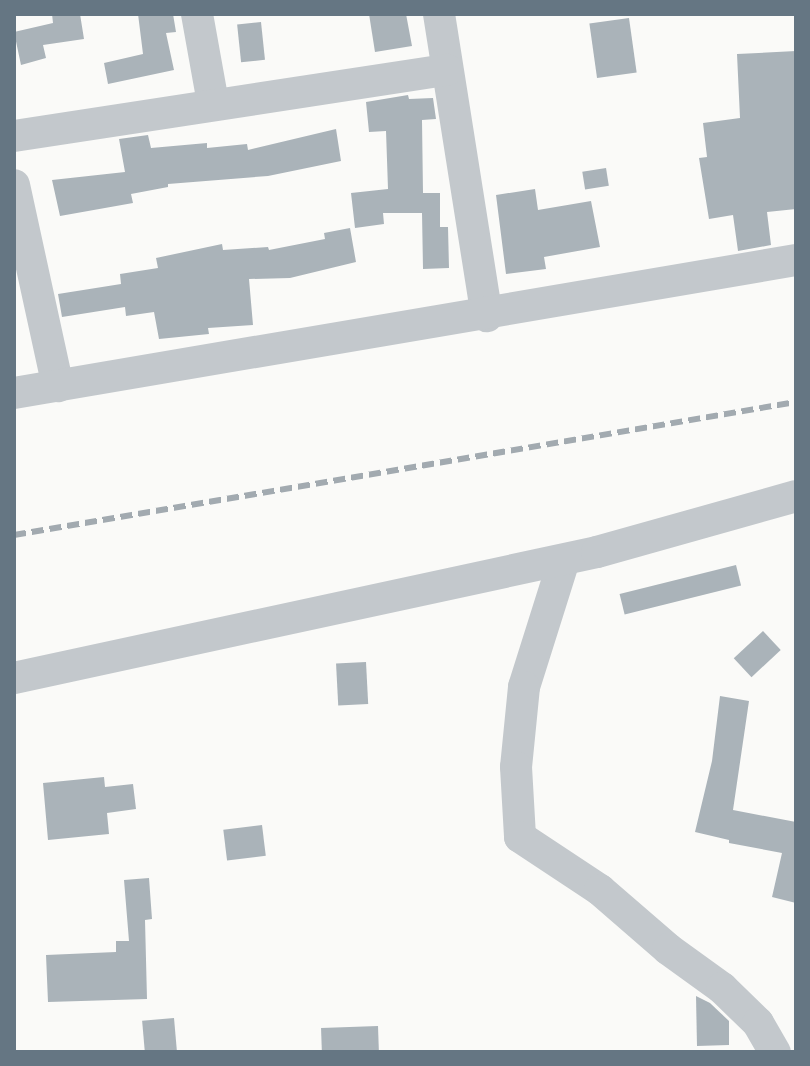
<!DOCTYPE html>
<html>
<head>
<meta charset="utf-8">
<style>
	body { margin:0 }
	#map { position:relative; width:810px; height:1066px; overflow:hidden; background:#fafaf8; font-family:"Golos Text",sans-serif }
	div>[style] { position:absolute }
	.building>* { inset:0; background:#aab3b9; transform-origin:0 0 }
	.minor>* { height:32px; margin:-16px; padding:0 16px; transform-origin:16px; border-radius:16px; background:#c3c8cc }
	.rail>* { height:6px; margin-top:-3px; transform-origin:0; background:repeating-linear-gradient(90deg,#a2aab0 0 12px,transparent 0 18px) }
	span { translate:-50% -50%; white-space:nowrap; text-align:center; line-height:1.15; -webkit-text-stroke:8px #fff; paint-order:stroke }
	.frame { position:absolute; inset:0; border:16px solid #657683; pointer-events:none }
</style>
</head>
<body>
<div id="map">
	<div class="building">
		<div style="clip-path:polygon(52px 14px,80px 14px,84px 39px,43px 45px,46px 58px,21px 65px,14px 32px,53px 23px)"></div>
		<div style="clip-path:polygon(138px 14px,173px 14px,176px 32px,166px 33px,174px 70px,108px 84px,104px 63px,143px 54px)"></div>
		<div style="clip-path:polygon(369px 14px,406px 14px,412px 46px,375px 52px)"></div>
		<div style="left:629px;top:18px;width:55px;height:40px;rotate:82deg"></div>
		<div style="left:261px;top:22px;width:38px;height:24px;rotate:84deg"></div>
		<div style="clip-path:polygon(796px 51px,796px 209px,767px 212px,771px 245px,738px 251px,733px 215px,709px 219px,699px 158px,707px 157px,703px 123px,740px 118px,737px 54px)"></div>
		<div style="clip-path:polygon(408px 95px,409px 99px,433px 98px,436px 119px,422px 120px,423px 193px,440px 193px,440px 227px,448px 227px,449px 268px,423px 269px,422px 213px,383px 213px,384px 224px,355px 228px,351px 193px,388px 189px,386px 131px,369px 132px,366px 102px)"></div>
		<div style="clip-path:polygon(336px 129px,341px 161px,268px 176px,168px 184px,168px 187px,131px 194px,133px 203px,60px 216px,52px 180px,125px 172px,119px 139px,148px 135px,151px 148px,207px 143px,207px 148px,247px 144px,248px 150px)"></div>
		<div style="left:606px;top:168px;width:18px;height:24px;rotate:81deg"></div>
		<div style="clip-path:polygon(535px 189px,538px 210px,591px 201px,600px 247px,544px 257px,546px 269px,506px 274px,496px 195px)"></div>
		<div style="clip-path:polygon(350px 228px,356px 262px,290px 278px,249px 279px,253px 325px,208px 328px,209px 334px,159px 339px,154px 312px,126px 316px,125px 307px,62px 317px,58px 294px,121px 284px,120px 274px,158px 268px,156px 258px,222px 244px,223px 250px,268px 247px,269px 250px,325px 239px,324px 233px)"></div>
		<div style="left:736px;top:565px;width:21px;height:120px;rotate:76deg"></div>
		<div style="left:763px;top:631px;width:26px;height:40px;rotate:47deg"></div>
		<div style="left:366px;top:662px;width:42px;height:30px;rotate:87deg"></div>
		<div style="clip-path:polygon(720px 696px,749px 701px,733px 810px,796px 822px,796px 903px,772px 897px,782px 853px,729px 843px,729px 840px,695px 832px,712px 761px)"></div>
		<div style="clip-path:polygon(104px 777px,105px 787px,133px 784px,136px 809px,107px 813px,109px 834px,48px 840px,43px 783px)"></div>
		<div style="left:262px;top:825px;width:31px;height:39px;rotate:83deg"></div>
		<div style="clip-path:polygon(149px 878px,152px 919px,145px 920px,147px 999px,48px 1002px,46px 955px,116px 952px,116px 941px,129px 941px,124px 880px)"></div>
		<div style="clip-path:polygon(696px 996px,710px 1003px,729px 1021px,729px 1045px,697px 1046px)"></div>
		<div style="left:174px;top:1018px;width:34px;height:32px;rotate:85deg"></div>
		<div style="left:378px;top:1026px;width:26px;height:57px;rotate:88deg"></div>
	</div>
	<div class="minor">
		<div style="left:197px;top:14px;width:90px;rotate:79.8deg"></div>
		<div style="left:439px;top:14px;width:306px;rotate:81deg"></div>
		<div style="left:14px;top:136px;width:438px;rotate:-8.7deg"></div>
		<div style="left:14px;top:185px;width:206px;rotate:77.7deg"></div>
		<div style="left:14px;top:393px;width:793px;rotate:-9.65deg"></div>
		<div style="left:564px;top:560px;width:133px;rotate:107.5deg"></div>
		<div style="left:524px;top:687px;width:80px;rotate:95.7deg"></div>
		<div style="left:516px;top:767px;width:70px;rotate:86.7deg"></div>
		<div style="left:520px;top:837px;width:96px;rotate:33.5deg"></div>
		<div style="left:600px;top:890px;width:90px;rotate:40.9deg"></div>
		<div style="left:668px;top:949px;width:67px;rotate:35.8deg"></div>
		<div style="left:722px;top:988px;width:50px;rotate:44.2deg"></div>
		<div style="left:758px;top:1023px;width:34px;rotate:60deg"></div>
		<div style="left:14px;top:678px;width:596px;rotate:-12.2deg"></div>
		<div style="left:597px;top:552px;width:207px;rotate:-15.7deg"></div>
	</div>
	<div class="rail">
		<div style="left:14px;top:535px;width:793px;rotate:-9.65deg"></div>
	</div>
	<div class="frame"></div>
</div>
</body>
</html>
